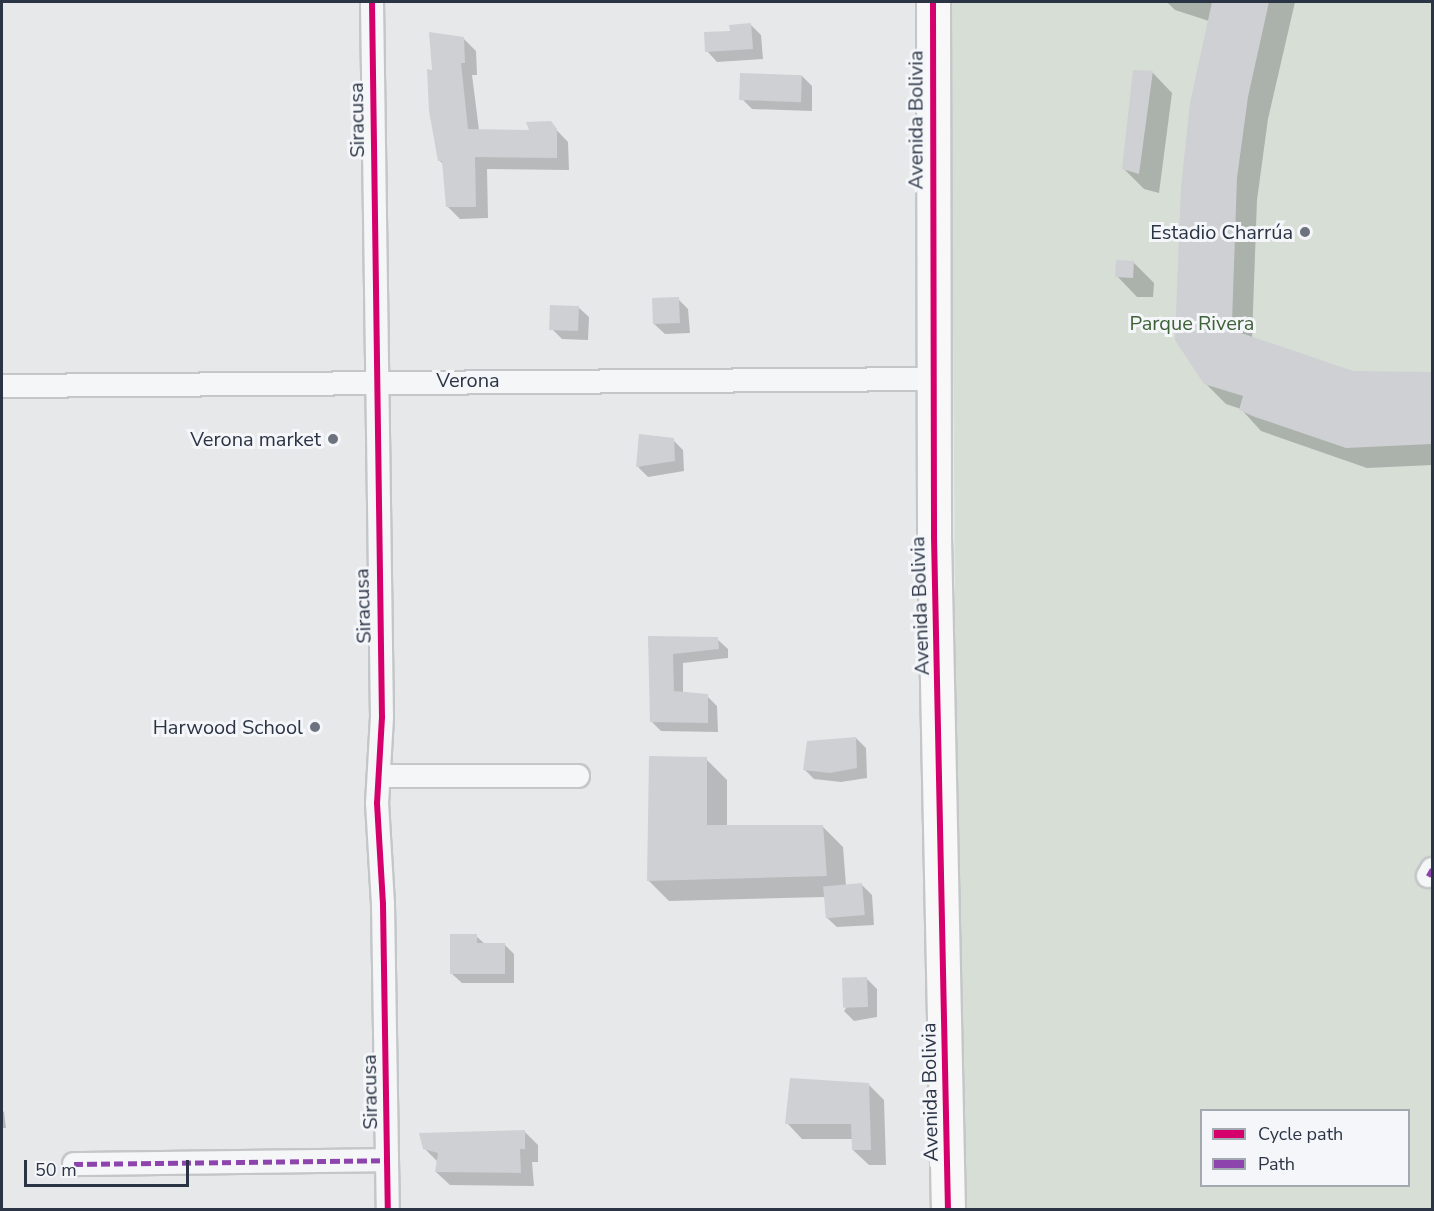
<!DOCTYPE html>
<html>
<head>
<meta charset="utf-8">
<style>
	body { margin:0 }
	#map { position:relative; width:1434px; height:1211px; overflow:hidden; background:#e6e8ea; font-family:"Nunito Sans",sans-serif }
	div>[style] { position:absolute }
	.green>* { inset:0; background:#d6ded6 }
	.shadow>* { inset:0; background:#0003 }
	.building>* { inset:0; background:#ced0d3; transform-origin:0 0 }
	.roads { filter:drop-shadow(2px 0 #c4c6c8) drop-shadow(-2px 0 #c4c6c8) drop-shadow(0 2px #c4c6c8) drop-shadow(0 -2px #c4c6c8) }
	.street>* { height:22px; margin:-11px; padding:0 11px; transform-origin:11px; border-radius:11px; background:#f5f6f7 }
	.secondary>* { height:33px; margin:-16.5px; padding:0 16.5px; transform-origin:16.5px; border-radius:16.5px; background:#f8f8f8 }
	.quiet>* { height:4.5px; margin-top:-2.25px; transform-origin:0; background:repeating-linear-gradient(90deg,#8e44ad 0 9px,transparent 0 13.5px) }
	.cycleway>* { height:6px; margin:-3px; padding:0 3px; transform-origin:3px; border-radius:3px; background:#d6006c }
	.dots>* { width:16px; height:16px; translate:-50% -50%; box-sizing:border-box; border:3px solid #f4f6f9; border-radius:50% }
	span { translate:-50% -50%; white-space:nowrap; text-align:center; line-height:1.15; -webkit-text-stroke:6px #f4f6f9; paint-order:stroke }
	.street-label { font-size:20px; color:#2b3445 }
	.poi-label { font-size:20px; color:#2b3445 }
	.right { translate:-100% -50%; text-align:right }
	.park-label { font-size:20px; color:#3f6138 }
	.frame { position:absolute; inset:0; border:3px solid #2b3445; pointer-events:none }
	.legend { position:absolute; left:1200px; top:1109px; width:210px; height:78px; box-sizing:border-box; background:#f4f6f9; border:2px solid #a4a8b1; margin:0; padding:8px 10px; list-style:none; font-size:18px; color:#2b3445 }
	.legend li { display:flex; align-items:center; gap:12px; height:30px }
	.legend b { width:30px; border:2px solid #a4a8b1 }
	.scale { position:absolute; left:24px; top:1160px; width:165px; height:27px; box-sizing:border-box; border:3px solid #2b3445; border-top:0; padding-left:8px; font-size:18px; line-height:21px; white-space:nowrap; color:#2b3445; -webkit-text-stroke:4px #f4f6f9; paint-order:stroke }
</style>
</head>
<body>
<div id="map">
	<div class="green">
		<div style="clip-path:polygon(evenodd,951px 2px,1432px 2px,1432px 1209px,959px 1209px,951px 2px,1202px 1110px,1408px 1110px,1408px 1186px,1202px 1186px,1202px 1110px)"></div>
	</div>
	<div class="shadow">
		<div style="clip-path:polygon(1167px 2px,1295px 2px,1268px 119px,1257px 200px,1252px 338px,1352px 373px,1432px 374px,1432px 465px,1367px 468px,1261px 431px,1241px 409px,1226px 404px,1205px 383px,1209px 21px,1175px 10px)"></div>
		<div style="clip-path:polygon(751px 25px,761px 35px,763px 59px,717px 62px,707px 51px,731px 32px)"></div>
		<div style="clip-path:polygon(463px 38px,476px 51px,477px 75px,472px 75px,479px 130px,531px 132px,550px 123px,568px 142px,569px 170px,487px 169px,488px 218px,460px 219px,447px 206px,444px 165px,439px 160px,434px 71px)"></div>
		<div style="clip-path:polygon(1152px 72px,1172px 93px,1159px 193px,1144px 189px,1124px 169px)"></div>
		<div style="clip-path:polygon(802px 76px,812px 86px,812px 111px,752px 109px,742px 99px)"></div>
		<div style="clip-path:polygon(1133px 262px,1154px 283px,1153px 297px,1137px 297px,1117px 276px)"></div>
		<div style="clip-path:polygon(678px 299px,688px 309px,690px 333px,665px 334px,654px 324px)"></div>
		<div style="clip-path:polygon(578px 307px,589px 317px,588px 340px,562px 339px,552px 329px)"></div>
		<div style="clip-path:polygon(673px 440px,683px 450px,684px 471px,648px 477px,638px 467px)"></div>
		<div style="clip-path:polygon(649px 638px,717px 639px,728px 649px,728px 658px,683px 663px,683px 694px,707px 696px,717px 706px,718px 732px,661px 731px,651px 721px)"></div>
		<div style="clip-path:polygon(856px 738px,866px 748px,867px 778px,841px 782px,814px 779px,804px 769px)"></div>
		<div style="clip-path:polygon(706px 759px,727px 780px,727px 826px,822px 826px,843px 847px,846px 885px,862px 885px,872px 895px,874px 925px,837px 927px,826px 917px,825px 897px,669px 901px,648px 880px)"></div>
		<div style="clip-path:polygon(476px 936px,485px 944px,504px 944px,514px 954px,514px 983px,462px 983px,451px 973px)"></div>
		<div style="clip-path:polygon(867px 979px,877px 989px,877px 1017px,854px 1021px,844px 1011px)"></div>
		<div style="clip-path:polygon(868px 1084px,884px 1100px,886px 1165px,869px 1165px,853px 1150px,853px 1139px,802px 1139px,787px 1123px)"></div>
		<div style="clip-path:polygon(2px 1110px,4px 1112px,6px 1128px,2px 1128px)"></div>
		<div style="clip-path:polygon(525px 1132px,538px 1145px,538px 1162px,532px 1162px,534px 1186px,450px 1185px,436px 1172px,438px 1162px,424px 1148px)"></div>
	</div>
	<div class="building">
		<div style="clip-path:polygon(1212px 2px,1269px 2px,1248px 97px,1237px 178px,1232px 323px,1238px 332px,1353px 371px,1432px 372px,1432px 444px,1346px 448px,1255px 417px,1239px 410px,1243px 396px,1204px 384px,1175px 340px,1181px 188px,1190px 103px)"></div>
		<div style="clip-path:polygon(751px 23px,753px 49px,705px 52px,704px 32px,730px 31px,729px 25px)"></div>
		<div style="clip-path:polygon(429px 32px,464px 37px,465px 63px,461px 63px,468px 129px,529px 130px,526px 122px,551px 121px,557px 129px,557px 158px,475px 157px,476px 207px,446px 207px,442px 161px,438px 161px,429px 111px,427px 69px,432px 70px)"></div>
		<div style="clip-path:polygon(1133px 70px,1153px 71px,1139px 174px,1122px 169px)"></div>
		<div style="left:740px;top:73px;width:62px;height:27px;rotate:2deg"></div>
		<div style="left:1116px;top:260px;width:18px;height:17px;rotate:3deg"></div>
		<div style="left:679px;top:297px;width:26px;height:27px;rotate:88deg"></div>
		<div style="left:550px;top:305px;width:29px;height:25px;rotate:2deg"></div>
		<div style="clip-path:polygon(639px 434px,674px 438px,675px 461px,636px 467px)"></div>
		<div style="clip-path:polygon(648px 636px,718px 637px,719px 649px,673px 654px,674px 691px,708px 694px,708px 723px,650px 722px)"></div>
		<div style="clip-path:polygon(856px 737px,857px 768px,830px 773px,803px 770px,807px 741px)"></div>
		<div style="clip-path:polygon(649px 756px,707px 757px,707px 825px,823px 825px,827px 876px,647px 881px)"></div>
		<div style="left:862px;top:883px;width:32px;height:39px;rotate:85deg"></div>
		<div style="clip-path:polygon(450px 934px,477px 934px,477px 943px,505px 943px,505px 974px,450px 974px)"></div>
		<div style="left:867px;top:977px;width:30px;height:25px;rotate:88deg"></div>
		<div style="clip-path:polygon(790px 1078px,869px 1083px,871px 1150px,852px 1150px,851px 1124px,785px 1124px)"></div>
		<div style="clip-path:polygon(525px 1130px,525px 1149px,520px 1149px,521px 1173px,435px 1172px,438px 1153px,423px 1149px,419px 1133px)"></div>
	</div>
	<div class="roads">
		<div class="street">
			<div style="left:372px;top:2px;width:715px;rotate:89.2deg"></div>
			<div style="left:382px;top:717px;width:86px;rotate:93.3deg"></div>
			<div style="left:377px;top:803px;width:101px;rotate:86.6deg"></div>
			<div style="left:383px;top:904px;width:306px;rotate:89.1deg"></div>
			<div style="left:2px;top:386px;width:933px;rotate:-0.43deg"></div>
			<div style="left:379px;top:776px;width:199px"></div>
			<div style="left:1428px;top:876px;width:8px;rotate:-60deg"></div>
			<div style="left:74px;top:1164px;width:313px;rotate:-0.7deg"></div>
		</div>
		<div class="secondary">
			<div style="left:933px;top:2px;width:535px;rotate:89.89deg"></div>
			<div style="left:934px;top:537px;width:673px;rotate:88.81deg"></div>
		</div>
	</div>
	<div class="quiet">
		<div style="left:1428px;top:876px;width:8px;rotate:-60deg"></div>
		<div style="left:74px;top:1164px;width:313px;rotate:-0.7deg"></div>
	</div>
	<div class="cycleway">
		<div style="left:372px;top:2px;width:715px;rotate:89.2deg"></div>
		<div style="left:382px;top:717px;width:86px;rotate:93.3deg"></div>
		<div style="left:377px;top:803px;width:101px;rotate:86.6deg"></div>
		<div style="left:383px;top:904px;width:306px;rotate:89.1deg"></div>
		<div style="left:933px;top:2px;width:535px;rotate:89.89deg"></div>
		<div style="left:934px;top:537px;width:673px;rotate:88.81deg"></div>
	</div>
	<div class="dots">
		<div style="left:1305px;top:232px;background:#6c737f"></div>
		<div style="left:333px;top:439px;background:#6c737f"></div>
		<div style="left:315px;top:727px;background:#6c737f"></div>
	</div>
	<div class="street-label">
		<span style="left:357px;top:120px;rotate:-91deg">Siracusa</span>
		<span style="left:916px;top:120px;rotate:-90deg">Avenida Bolivia</span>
		<span style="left:468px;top:380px">Verona</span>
		<span style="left:363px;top:606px;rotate:-92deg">Siracusa</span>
		<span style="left:920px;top:606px;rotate:-92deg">Avenida Bolivia</span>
		<span style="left:370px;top:1092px;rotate:-91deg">Siracusa</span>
		<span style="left:930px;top:1092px;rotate:-91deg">Avenida Bolivia</span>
	</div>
	<div class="poi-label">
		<span class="right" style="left:1293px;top:232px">Estadio Charrúa</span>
		<span class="right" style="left:321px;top:439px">Verona market</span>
		<span class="right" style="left:303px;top:727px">Harwood School</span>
	</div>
	<div class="park-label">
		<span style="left:1192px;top:323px">Parque Rivera</span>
	</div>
	<div class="frame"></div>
	<ul class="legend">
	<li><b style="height:8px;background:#d6006c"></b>Cycle path</li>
	<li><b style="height:8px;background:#8e44ad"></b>Path</li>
	</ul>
	<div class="scale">50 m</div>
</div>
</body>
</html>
